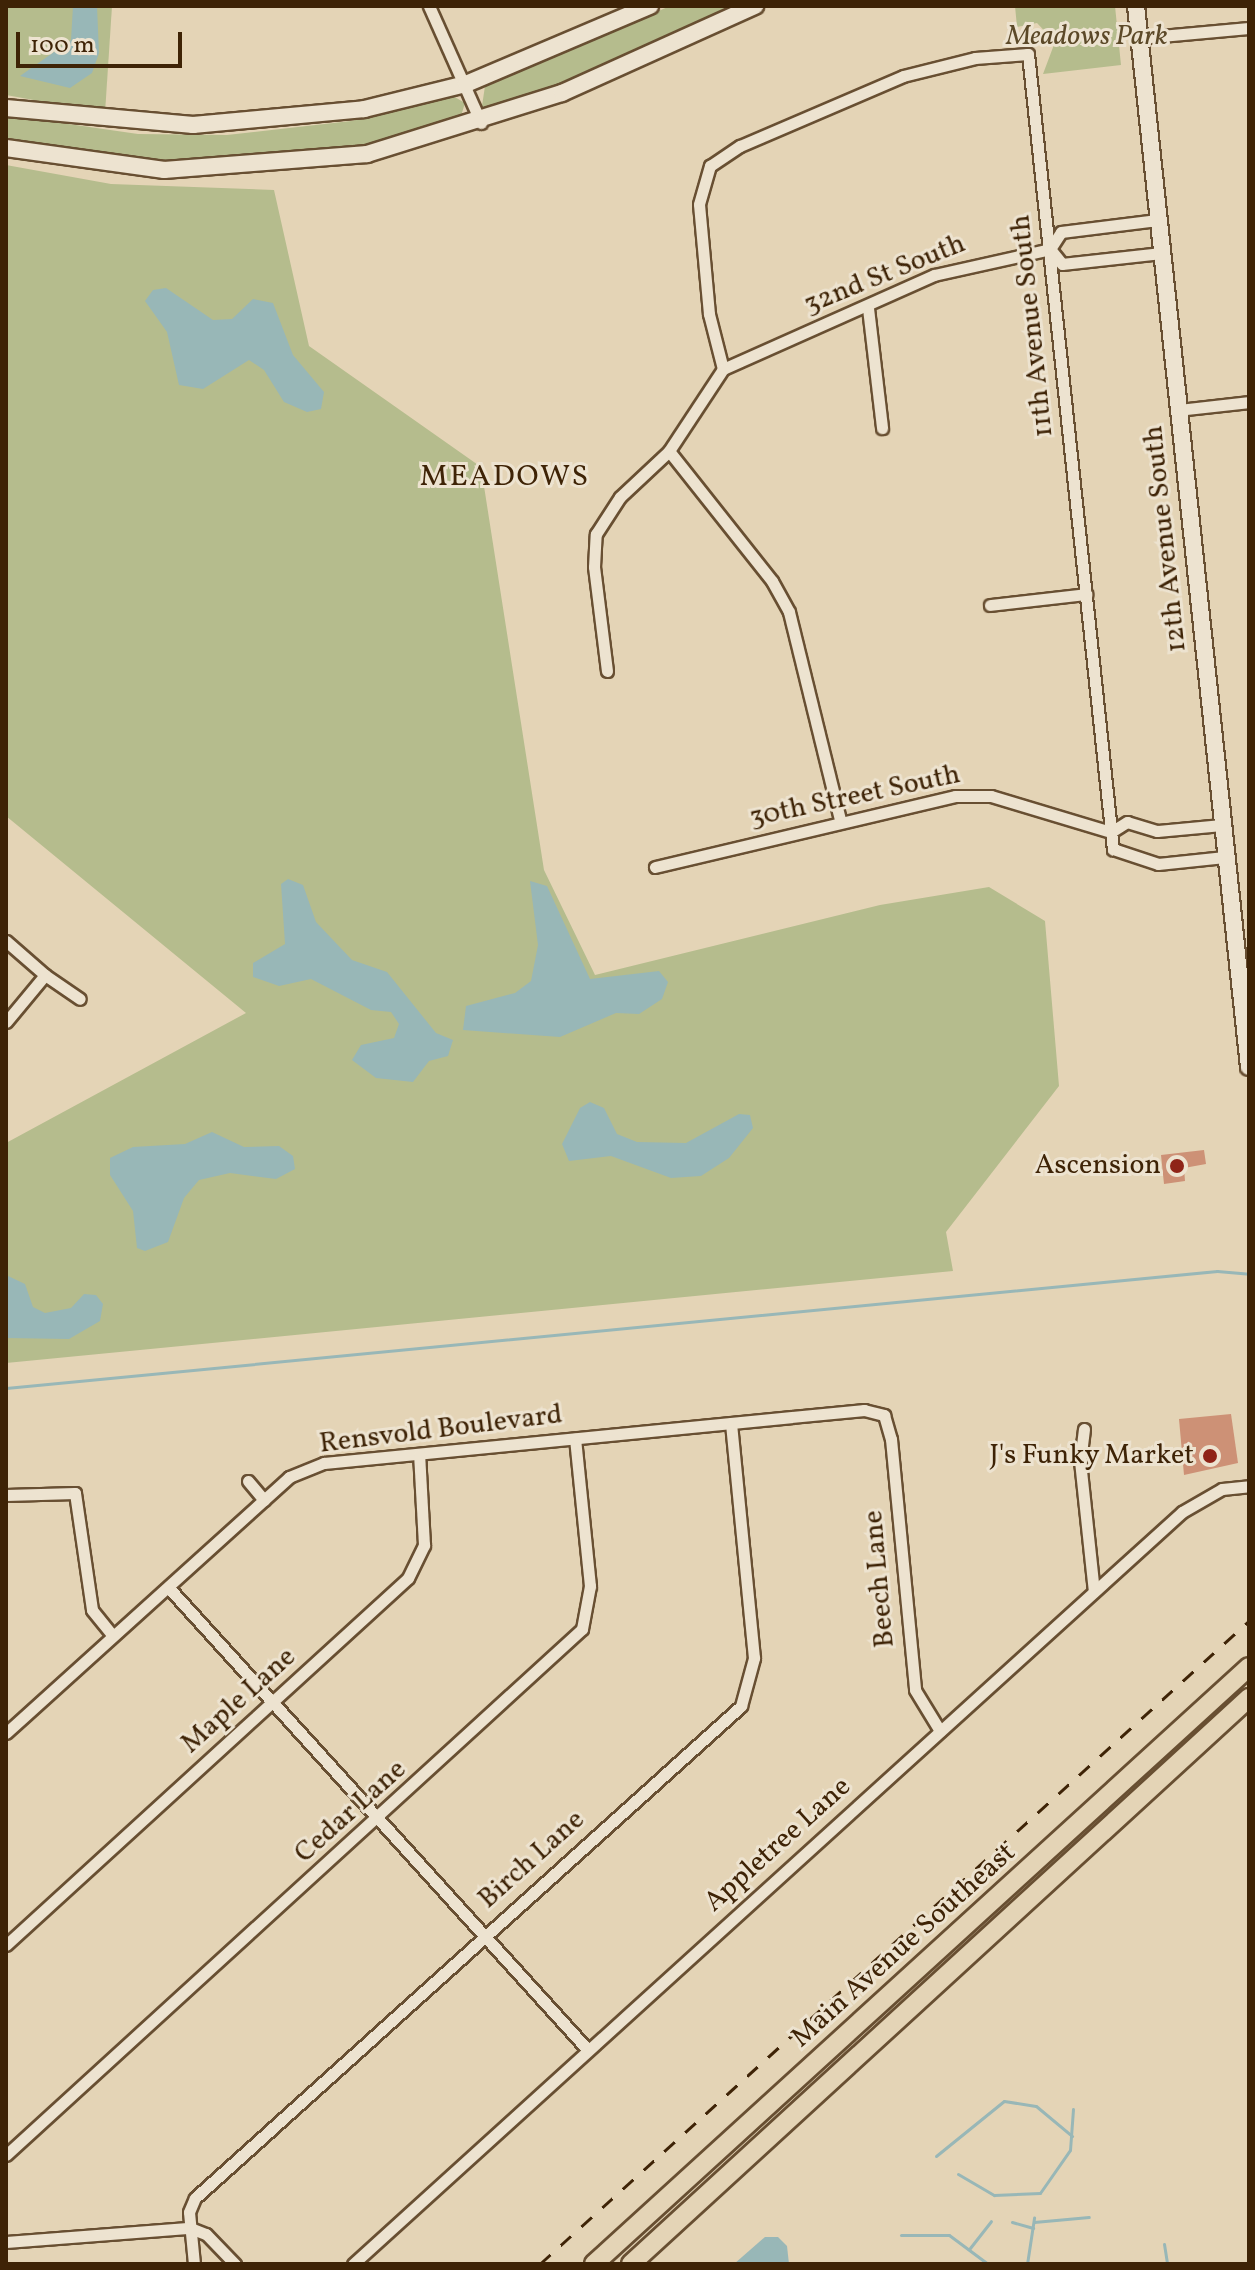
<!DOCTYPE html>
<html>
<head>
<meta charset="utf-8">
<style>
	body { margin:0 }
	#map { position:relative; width:1255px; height:2270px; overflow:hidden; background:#e4d4b6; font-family:Vollkorn,serif }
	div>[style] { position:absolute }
	.green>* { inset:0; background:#b5bc8d }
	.water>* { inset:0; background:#98b7b7 }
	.stream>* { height:3px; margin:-1.5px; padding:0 1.5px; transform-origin:1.5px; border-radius:1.5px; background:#98b7b7 }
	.building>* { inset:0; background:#cd9176 }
	.roads { filter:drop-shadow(2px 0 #684f32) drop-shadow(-2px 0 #684f32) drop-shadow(0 2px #684f32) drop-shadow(0 -2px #684f32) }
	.street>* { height:11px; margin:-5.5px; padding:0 5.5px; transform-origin:5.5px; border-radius:5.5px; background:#ede3d0 }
	.secondary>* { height:16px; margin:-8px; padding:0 8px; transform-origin:8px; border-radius:8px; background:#ede3d0 }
	.primary>* { height:18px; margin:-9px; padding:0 9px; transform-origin:9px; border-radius:9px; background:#e4d4b6 }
	.rail>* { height:3px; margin-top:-1.5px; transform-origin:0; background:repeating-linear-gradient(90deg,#3e2306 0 14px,transparent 0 28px) }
	.dots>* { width:22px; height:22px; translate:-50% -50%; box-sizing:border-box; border:4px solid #ede3d0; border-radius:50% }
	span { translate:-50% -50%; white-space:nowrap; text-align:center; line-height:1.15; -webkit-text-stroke:6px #ede3d0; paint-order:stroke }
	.park-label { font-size:28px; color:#5c4928; font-style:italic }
	.street-label { font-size:28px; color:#3e2306 }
	.poi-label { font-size:28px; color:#3e2306 }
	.right { translate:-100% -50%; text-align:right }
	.neighbourhood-label { font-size:30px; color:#3e2306; letter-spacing:2px }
	.frame { position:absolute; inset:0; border:8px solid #3e2306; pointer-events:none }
	.scale { position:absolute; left:16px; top:32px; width:166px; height:36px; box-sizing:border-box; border:4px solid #3e2306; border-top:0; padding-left:10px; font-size:24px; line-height:28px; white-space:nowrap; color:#3e2306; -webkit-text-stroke:6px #ede3d0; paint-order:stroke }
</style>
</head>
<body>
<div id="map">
	<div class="green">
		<div style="clip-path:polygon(6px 6px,112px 6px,105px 113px,6px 95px)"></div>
		<div style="clip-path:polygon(670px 6px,736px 6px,551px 89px,487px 111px,482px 106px,485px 86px)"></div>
		<div style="clip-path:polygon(1015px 6px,1115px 6px,1121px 65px,1043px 74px,1055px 42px,1037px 23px,1017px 27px)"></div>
		<div style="clip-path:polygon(453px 96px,465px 103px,461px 116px,343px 151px,182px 162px,6px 142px,6px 115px,138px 134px,227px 135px,351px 121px)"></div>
		<div style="clip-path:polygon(6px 165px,111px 184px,274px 190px,309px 346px,481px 467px,544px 870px,595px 975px,880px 905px,989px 887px,1045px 921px,1059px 1086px,946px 1232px,953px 1271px,6px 1363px,6px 1143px,246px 1013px,6px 816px)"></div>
	</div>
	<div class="water">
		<div style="clip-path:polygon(73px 6px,97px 6px,99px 53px,92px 73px,70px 88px,20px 76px,71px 40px)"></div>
		<div style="clip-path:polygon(166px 288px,213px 320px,232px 319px,253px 299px,273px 303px,293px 355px,324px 392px,321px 409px,307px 412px,284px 402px,264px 370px,249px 360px,203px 389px,179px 385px,167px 332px,145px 301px,153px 290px)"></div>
		<div style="clip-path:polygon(288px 879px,303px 885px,316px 922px,352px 960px,387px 972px,436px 1033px,453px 1040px,448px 1056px,429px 1061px,413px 1082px,376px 1078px,352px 1060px,361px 1045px,394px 1038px,399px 1024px,391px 1012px,371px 1010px,311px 979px,279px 986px,253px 977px,253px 963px,285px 944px,281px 884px)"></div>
		<div style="clip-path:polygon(530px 881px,547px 886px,590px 979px,659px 971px,668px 982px,662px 999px,639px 1014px,616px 1013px,560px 1037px,463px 1030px,466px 1006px,515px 993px,531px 981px,538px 945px)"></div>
		<div style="clip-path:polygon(590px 1102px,604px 1108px,617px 1134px,637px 1142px,686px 1143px,739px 1114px,750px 1115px,753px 1128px,729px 1158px,701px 1176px,671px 1178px,611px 1156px,569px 1161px,562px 1144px,580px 1108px)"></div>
		<div style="clip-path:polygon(212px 1132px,244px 1147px,279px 1146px,293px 1156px,295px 1169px,276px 1179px,230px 1173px,199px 1180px,184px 1198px,168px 1242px,145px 1251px,137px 1248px,133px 1211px,110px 1175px,110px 1158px,133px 1147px,185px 1144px)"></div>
		<div style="clip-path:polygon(6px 1275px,25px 1284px,33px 1307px,45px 1313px,71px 1308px,84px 1294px,96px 1295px,103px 1304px,100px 1321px,69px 1339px,6px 1338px)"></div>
		<div style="clip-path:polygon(765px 2237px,778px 2237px,787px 2246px,789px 2264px,734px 2264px)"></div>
	</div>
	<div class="stream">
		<div style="left:6px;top:1388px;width:1217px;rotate:-5.52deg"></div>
		<div style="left:1217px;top:1271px;width:32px;rotate:5deg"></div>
		<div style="left:936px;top:2156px;width:87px;rotate:-39deg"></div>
		<div style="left:1004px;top:2101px;width:32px;rotate:9deg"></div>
		<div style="left:1036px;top:2106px;width:47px;rotate:39.8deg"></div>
		<div style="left:958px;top:2174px;width:42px;rotate:30.3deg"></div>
		<div style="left:994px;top:2195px;width:46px;rotate:-2.5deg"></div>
		<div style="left:1040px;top:2193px;width:52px;rotate:-55.1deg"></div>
		<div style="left:1070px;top:2150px;width:41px;rotate:-85.8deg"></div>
		<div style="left:1012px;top:2222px;width:22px;rotate:16deg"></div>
		<div style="left:1034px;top:2222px;width:55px;rotate:-5.2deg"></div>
		<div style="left:901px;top:2235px;width:48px"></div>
		<div style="left:949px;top:2235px;width:49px;rotate:36.6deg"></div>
		<div style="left:1164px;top:2244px;width:20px;rotate:81deg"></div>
		<div style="left:970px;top:2248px;width:34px;rotate:-52deg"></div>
		<div style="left:1027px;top:2264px;width:47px;rotate:-81.3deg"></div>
	</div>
	<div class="building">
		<div style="clip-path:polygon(1204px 1150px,1206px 1164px,1184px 1168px,1185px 1181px,1164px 1184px,1161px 1155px)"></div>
		<div style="clip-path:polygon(1231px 1414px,1238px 1463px,1184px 1475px,1179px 1419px)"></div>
	</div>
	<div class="roads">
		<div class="street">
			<div style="left:429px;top:6px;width:128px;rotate:66deg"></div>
			<div style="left:1139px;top:38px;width:110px;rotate:-5.2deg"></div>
			<div style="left:1050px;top:249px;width:19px;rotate:51deg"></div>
			<div style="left:1062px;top:264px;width:100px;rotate:-6.3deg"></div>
			<div style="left:868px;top:308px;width:121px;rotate:83.3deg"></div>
			<div style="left:723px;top:369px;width:57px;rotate:-104.3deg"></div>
			<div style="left:709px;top:314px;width:110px;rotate:-95.2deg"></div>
			<div style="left:699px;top:204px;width:40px;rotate:-74deg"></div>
			<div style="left:710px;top:166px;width:36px;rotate:-34deg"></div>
			<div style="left:740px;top:146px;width:177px;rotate:-23.2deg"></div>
			<div style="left:903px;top:76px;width:74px;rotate:-14deg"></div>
			<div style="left:975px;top:58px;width:53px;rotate:-4.3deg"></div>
			<div style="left:1028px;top:54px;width:800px;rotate:83.9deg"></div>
			<div style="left:1113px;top:849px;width:47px;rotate:18.4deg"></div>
			<div style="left:1158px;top:864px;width:67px;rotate:-6deg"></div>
			<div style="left:723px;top:369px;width:231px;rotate:-24deg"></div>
			<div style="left:934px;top:275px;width:119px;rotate:-12.6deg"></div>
			<div style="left:1050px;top:249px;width:20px;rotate:-57deg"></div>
			<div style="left:1061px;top:232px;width:97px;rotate:-7.1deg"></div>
			<div style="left:1178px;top:410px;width:71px;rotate:-6.4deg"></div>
			<div style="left:669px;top:451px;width:166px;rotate:51.6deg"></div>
			<div style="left:772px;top:581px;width:35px;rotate:61deg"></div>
			<div style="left:789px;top:612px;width:214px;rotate:76.2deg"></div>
			<div style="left:990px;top:605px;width:97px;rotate:-6.5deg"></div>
			<div style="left:607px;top:671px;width:105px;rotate:-97.1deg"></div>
			<div style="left:594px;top:567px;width:33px;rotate:-87deg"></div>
			<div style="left:596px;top:534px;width:44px;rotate:-57deg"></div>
			<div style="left:620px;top:497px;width:67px;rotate:-43.2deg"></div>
			<div style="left:669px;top:451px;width:98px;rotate:-56.6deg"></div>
			<div style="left:655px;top:867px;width:308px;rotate:-13.3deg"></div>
			<div style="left:955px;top:796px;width:36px"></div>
			<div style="left:991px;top:796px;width:125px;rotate:16.7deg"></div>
			<div style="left:1111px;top:832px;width:19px;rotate:-32deg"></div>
			<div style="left:1127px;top:822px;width:31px;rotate:17deg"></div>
			<div style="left:1157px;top:831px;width:65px;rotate:-5.3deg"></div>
			<div style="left:6px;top:941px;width:52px;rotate:41.1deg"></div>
			<div style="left:45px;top:975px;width:61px;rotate:129.7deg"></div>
			<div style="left:45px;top:975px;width:42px;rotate:34.4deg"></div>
			<div style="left:1084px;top:1429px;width:32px;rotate:97deg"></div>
			<div style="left:1080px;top:1461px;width:131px;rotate:83.9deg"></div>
			<div style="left:248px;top:1481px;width:25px;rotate:50deg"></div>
			<div style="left:6px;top:1495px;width:69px;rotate:-1.7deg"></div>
			<div style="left:75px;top:1493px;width:118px;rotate:81.7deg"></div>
			<div style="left:92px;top:1610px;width:33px;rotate:51deg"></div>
			<div style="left:168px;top:1587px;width:625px;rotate:47.79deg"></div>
			<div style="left:6px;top:1733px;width:382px;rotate:-42.1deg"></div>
			<div style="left:289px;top:1477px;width:38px;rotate:-22deg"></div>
			<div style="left:324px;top:1463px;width:543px;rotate:-5.61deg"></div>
			<div style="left:864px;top:1410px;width:21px;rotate:14deg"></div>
			<div style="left:884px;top:1415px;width:25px;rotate:74deg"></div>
			<div style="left:891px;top:1439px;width:252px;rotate:84.5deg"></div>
			<div style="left:915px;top:1690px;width:48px;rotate:58.6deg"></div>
			<div style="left:6px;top:1945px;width:544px;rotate:-42.39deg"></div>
			<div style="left:408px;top:1578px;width:37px;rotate:-64deg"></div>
			<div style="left:424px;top:1545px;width:91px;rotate:-93.1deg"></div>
			<div style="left:6px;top:2155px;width:780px;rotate:-42.4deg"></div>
			<div style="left:582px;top:1629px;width:44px;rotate:-79.5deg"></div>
			<div style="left:590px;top:1586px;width:148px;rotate:-95.8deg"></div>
			<div style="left:6px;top:2242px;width:185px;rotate:-4.4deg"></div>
			<div style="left:190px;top:2228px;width:17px;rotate:21deg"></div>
			<div style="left:206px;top:2234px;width:42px;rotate:46deg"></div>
			<div style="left:194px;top:2264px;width:52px;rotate:-95.5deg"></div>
			<div style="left:189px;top:2212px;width:15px;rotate:-67deg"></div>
			<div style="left:195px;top:2198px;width:735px;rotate:-42.02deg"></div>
			<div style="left:741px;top:1706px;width:50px;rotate:-74.8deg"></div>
			<div style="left:754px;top:1658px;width:236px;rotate:-95.6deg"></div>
			<div style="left:353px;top:2264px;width:1119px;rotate:-42.21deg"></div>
			<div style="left:1182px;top:1512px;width:46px;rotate:-29.9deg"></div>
			<div style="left:1222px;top:1489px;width:27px;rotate:-6deg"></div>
		</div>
		<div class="secondary">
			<div style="left:1136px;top:6px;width:1067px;rotate:83.92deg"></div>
			<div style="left:6px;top:108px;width:188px;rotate:5.2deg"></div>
			<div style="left:193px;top:125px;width:172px;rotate:-5.3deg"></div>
			<div style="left:364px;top:109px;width:105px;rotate:-13.8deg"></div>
			<div style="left:466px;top:84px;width:200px;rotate:-23deg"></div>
			<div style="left:6px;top:148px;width:160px;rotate:7.9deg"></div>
			<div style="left:164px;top:170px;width:204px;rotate:-4.5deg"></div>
			<div style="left:367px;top:154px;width:204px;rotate:-17.4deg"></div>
			<div style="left:562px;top:93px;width:212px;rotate:-24.3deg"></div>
		</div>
		<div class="primary">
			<div style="left:594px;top:2264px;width:886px;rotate:-42.35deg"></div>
			<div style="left:631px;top:2264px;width:838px;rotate:-42.49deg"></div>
		</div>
	</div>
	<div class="rail">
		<div style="left:540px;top:2264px;width:957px;rotate:-42.21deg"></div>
	</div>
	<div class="dots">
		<div style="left:1177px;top:1166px;background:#8f2418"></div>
		<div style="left:1210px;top:1456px;background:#8f2418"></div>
	</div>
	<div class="park-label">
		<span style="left:1087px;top:37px">Meadows Park</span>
	</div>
	<div class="street-label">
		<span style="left:885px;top:275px;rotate:-22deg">32nd St South</span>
		<span style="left:1033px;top:326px;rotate:-96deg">11th Avenue South</span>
		<span style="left:1166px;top:539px;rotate:-96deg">12th Avenue South</span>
		<span style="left:855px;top:797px;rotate:-12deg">30th Street South</span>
		<span style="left:441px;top:1430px;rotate:-7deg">Rensvold Boulevard</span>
		<span style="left:880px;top:1579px;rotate:-95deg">Beech Lane</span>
		<span style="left:239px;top:1701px;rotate:-42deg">Maple Lane</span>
		<span style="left:351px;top:1812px;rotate:-42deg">Cedar Lane</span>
		<span style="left:778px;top:1845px;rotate:-42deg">Appletree Lane</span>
		<span style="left:532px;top:1860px;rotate:-42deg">Birch Lane</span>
		<span style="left:904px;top:1946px;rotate:-42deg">Main Avenue Southeast</span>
	</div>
	<div class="poi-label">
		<span class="right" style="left:1161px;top:1166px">Ascension</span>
		<span class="right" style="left:1194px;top:1456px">J's Funky Market</span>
	</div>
	<div class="neighbourhood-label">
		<span style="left:505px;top:477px">MEADOWS</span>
	</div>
	<div class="frame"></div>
	<div class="scale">100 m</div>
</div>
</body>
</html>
